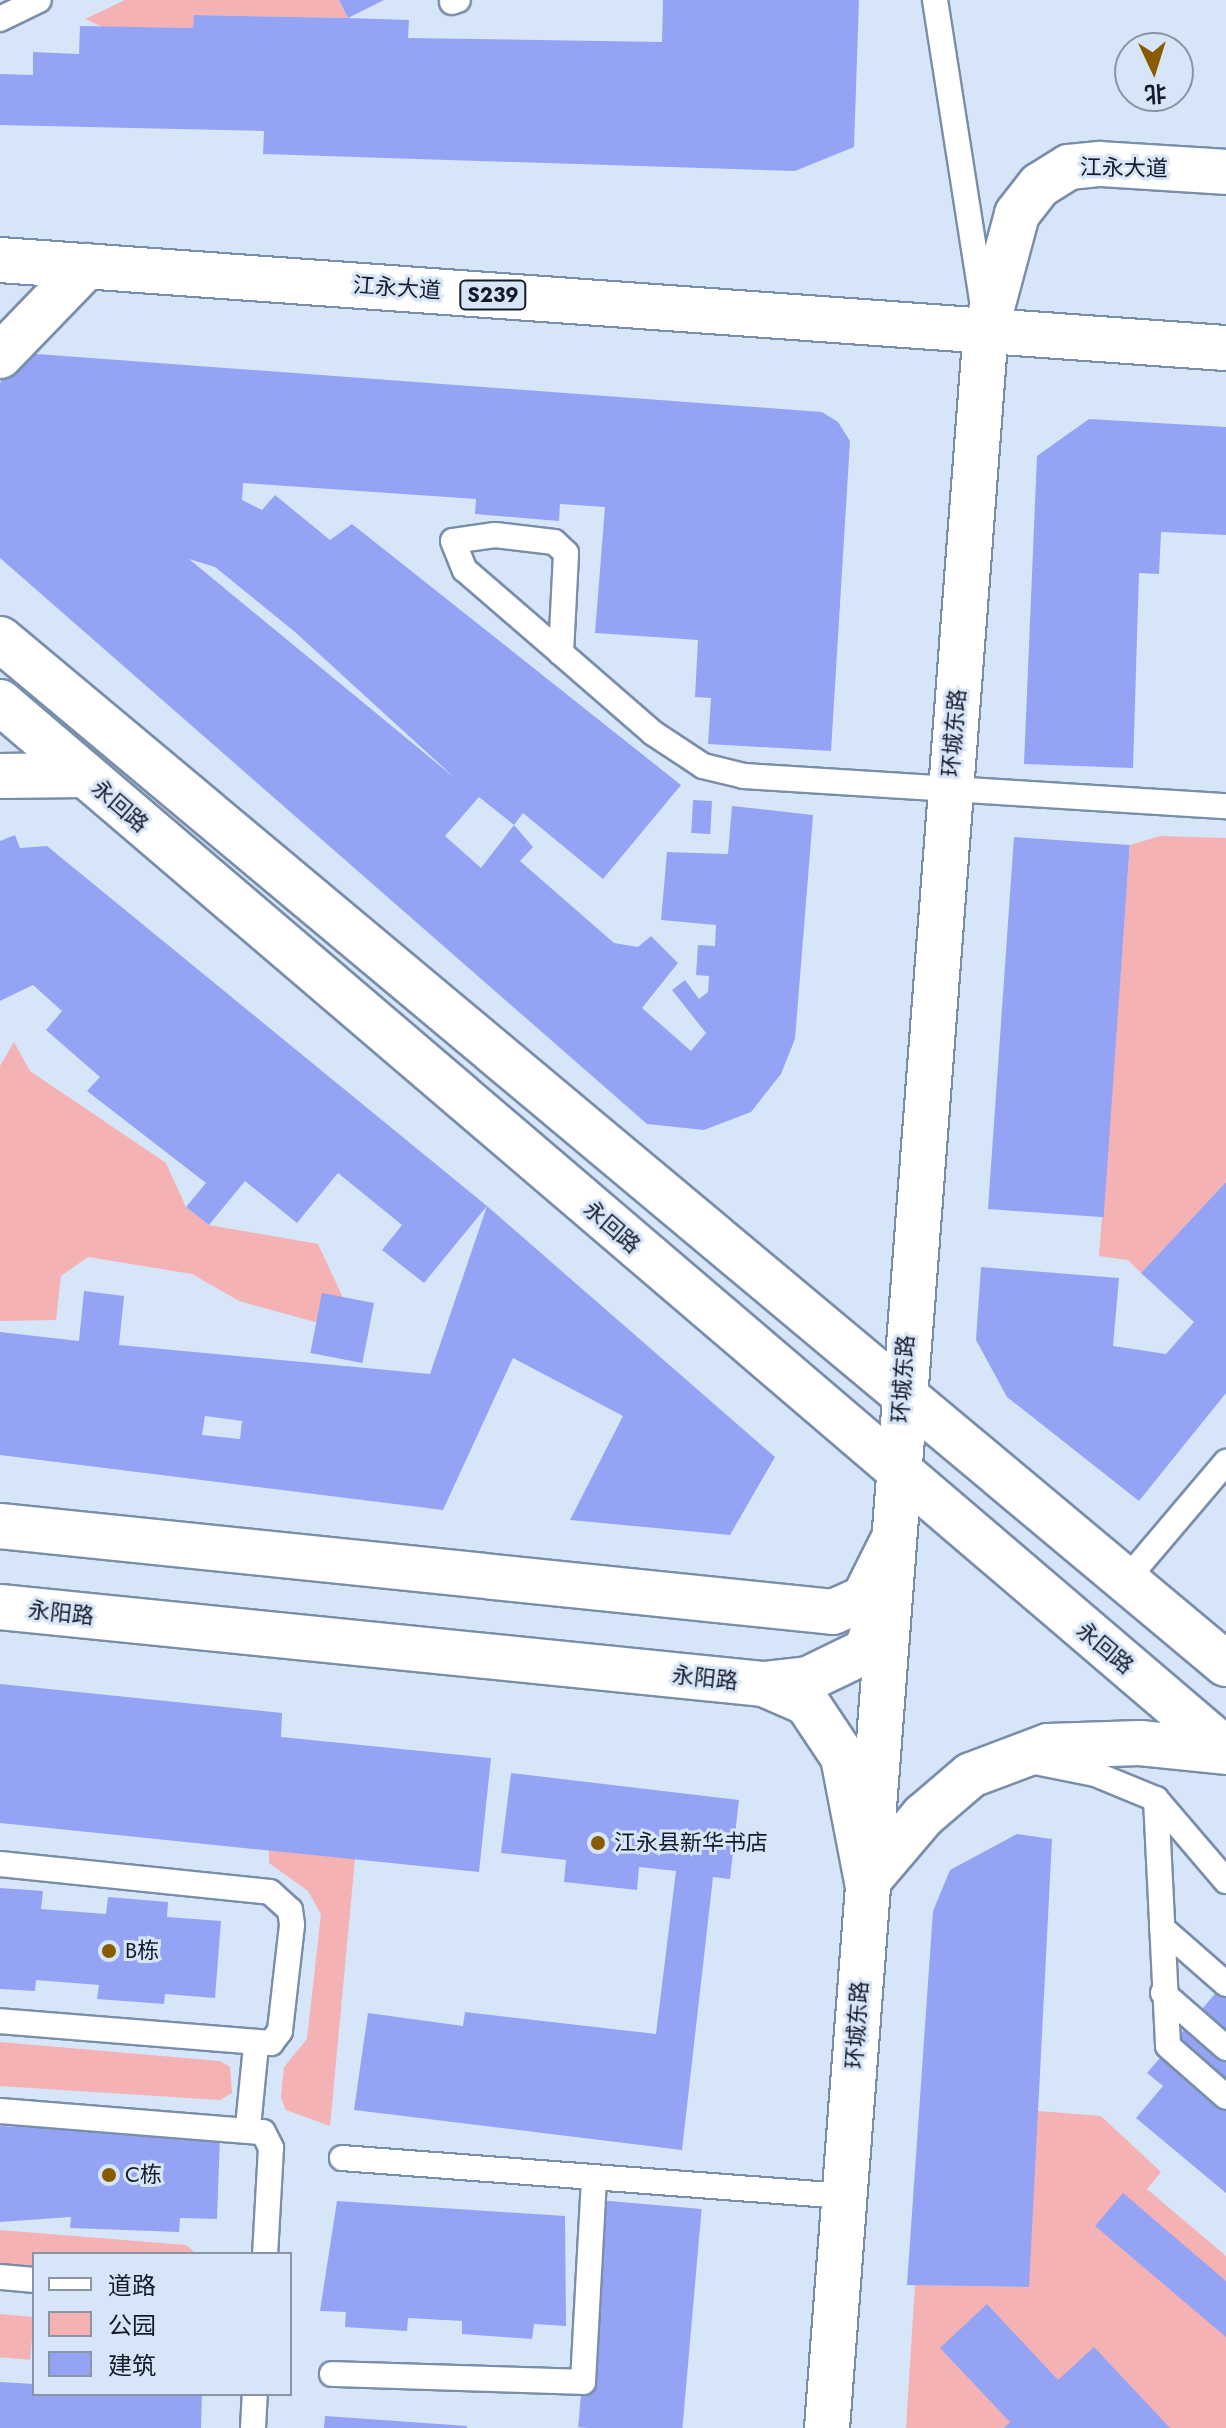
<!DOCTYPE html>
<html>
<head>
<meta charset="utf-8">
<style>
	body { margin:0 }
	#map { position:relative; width:1226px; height:2428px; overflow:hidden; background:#d7e5f8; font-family:Jost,"Noto Sans SC",sans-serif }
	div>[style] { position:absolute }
	.green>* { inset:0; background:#f4b2b5; transform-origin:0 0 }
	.building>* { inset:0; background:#95a3f5; transform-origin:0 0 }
	.roads { filter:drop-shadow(2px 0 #798eab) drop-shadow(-2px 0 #798eab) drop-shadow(0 2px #798eab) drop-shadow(0 -2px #798eab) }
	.service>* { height:24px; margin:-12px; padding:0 12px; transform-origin:12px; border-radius:12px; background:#fff }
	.minor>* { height:44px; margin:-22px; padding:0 22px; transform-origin:22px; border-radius:22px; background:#fff }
	.secondary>* { height:44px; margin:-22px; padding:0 22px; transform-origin:22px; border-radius:22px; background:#fff }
	.primary>* { height:44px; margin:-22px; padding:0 22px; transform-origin:22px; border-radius:22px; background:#fff }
	.dots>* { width:22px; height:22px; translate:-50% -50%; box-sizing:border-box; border:4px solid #d7e5f8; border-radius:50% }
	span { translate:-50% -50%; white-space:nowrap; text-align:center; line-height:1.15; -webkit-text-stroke:6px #d7e5f8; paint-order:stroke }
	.shield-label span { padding:2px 6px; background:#d7e5f8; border:2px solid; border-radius:6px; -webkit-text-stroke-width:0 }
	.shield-label { font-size:20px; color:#131b27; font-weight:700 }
	.street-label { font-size:22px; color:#131b27 }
	.poi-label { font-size:22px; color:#131b27 }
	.left { translate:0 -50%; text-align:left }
	.legend { position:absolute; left:32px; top:2252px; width:260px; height:144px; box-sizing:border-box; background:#d7e5f8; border:2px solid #8994a4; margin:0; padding:10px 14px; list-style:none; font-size:24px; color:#131b27 }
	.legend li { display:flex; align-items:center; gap:16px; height:40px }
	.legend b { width:40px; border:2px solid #8994a4 }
	.north { position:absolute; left:1114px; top:32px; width:80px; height:80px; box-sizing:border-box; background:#d7e5f8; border:2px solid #8994a4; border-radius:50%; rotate:176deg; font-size:22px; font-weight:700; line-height:32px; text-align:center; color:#131b27 }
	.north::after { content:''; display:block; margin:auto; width:28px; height:36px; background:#895b00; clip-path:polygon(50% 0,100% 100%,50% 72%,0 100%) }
</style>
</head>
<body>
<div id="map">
	<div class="green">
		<div style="clip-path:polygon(125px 0,339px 0,348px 18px,194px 15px,193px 28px,103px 27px,85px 19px)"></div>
		<div style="clip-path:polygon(1160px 836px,1226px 838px,1226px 1182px,1141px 1273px,1128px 1260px,1099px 1256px,1130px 845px)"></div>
		<div style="clip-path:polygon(14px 1042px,30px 1071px,166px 1163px,186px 1207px,209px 1225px,318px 1244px,345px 1302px,319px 1323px,239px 1301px,192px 1274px,88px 1257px,61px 1276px,56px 1320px,0 1321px,0 1066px)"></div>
		<div style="clip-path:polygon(269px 1850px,355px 1859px,330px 2126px,286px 2110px,281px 2098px,284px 2067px,307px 2039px,321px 1914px,308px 1891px,269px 1863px)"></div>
		<div style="clip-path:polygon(0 2042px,220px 2061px,230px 2067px,232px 2093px,220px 2100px,0 2086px)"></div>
		<div style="clip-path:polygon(1038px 2111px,1101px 2116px,1161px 2172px,1147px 2189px,1226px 2256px,1226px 2428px,906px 2428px,915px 2285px,1028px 2287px)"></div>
		<div style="clip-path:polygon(0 2230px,186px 2245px,197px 2254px,34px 2254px,34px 2275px,0 2273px)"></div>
		<div style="left:0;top:2314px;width:34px;height:43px;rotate:5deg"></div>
	</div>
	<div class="building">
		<div style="clip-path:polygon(339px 0,384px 0,348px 18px)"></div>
		<div style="clip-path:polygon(663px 0,859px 0,854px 147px,795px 171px,263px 154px,264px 131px,0 125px,0 74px,33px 75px,33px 52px,79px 54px,80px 26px,193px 28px,194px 15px,348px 18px,409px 20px,408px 38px,662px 42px)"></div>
		<div style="clip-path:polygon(evenodd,10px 352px,822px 412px,838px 422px,850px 441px,831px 751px,708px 744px,711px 698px,695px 697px,698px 640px,595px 633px,605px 507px,560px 504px,559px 521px,475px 514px,476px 499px,243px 483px,242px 500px,262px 510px,275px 495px,330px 540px,352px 524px,681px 785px,603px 879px,523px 813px,514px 825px,479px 797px,445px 836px,481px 868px,514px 825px,533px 847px,520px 861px,614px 943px,638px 947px,651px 936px,678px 963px,642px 1008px,691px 1051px,706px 1033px,672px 990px,685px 980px,699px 999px,708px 992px,709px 976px,696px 975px,698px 945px,715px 946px,716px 925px,661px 920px,667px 852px,728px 854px,732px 806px,813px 815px,795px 1039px,781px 1074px,751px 1112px,704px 1130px,647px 1124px,0 558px,0 384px,10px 352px,189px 559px,215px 567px,295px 632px,456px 779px,189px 559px)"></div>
		<div style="clip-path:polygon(1089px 419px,1226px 427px,1226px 535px,1161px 532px,1159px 574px,1139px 573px,1133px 768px,1024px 764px,1037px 456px)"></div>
		<div style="left:693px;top:800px;width:19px;height:33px;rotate:3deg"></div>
		<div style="clip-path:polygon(evenodd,15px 835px,20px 848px,47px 846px,487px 1206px,775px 1457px,730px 1535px,570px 1520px,623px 1416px,513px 1358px,443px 1510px,0 1455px,0 1332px,79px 1341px,84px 1291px,124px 1296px,119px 1345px,430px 1374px,487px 1206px,424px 1283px,382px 1250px,402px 1225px,338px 1173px,297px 1223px,245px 1181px,209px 1225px,186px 1207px,206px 1183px,87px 1091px,100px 1077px,46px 1030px,62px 1011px,33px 985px,0 1001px,0 841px,15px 835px,205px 1416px,242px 1421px,240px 1439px,202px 1435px,205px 1416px)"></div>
		<div style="left:1014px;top:837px;width:116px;height:373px;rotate:4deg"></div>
		<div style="clip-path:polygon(1226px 1182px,1226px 1393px,1139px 1501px,1007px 1397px,976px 1340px,981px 1267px,1119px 1278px,1113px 1346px,1166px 1354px,1194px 1322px,1141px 1273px)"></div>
		<div style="left:322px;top:1293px;width:53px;height:61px;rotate:11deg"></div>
		<div style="clip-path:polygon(0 1684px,282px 1713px,281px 1737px,491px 1758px,479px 1872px,0 1823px)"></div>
		<div style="clip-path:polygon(511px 1773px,739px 1800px,730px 1879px,713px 1877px,682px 2150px,354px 2110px,368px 2013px,463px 2026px,465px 2012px,656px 2034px,676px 1871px,639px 1867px,637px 1890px,564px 1882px,566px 1860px,501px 1853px)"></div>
		<div style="clip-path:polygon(1017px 1834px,1052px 1839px,1029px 2287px,907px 2285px,933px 1911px,950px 1870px)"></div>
		<div style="clip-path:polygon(0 1888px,43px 1891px,41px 1909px,106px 1914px,108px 1897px,168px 1902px,167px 1917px,221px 1921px,215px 1998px,165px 1994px,164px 2004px,97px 1999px,99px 1985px,36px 1980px,35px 1991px,0 1989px)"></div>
		<div style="clip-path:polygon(1226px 1981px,1226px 2193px,1136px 2118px,1163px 2086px,1147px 2073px)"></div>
		<div style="clip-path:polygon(0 2126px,220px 2136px,217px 2219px,180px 2218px,179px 2232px,70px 2228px,71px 2217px,0 2222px)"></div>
		<div style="clip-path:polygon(1123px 2193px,1226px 2281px,1226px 2337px,1095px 2226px)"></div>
		<div style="left:598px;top:2200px;width:104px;height:228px;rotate:5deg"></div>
		<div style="clip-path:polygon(337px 2201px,565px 2216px,566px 2326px,534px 2324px,532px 2339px,462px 2334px,462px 2321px,408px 2318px,407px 2331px,345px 2327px,346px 2312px,320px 2311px)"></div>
		<div style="clip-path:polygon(987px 2304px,1058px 2380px,1094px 2347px,1170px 2428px,1004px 2428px,1010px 2422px,940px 2348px)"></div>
		<div style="clip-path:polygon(0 2382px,34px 2384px,34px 2394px,202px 2394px,201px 2428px,0 2428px)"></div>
		<div style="clip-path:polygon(325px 2416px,467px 2426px,467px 2428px,324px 2428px)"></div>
	</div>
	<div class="roads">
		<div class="service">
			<div style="left:935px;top:0;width:304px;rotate:81.1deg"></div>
			<div style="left:452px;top:2px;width:6px;rotate:-18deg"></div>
			<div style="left:0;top:19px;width:43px;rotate:-26deg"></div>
			<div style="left:561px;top:653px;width:100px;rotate:-87.1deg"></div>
			<div style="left:566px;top:553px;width:16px;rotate:-137deg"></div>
			<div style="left:554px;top:542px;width:59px;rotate:-173.2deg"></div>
			<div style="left:495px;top:535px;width:42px;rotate:171.9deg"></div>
			<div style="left:453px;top:541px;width:31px;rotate:68deg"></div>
			<div style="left:465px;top:570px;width:127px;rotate:40.8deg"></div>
			<div style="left:561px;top:653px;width:122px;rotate:41deg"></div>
			<div style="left:653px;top:733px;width:60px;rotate:33.4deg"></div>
			<div style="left:703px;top:766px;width:42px;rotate:13.7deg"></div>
			<div style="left:744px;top:776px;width:483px;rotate:3.6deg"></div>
			<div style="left:1126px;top:1580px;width:155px;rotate:-49.7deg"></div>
			<div style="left:1040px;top:1763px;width:56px;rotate:11.3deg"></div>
			<div style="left:1095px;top:1774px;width:66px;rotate:22.3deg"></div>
			<div style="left:1156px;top:1799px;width:108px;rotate:49.5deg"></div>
			<div style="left:1156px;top:1799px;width:247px;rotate:87.2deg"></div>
			<div style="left:1168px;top:2046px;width:77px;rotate:41.3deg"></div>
			<div style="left:0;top:1864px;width:271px;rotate:5.9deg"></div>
			<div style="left:270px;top:1892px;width:27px;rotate:42deg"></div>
			<div style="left:290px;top:1910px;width:15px;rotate:82deg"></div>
			<div style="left:292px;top:1925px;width:107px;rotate:96.5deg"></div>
			<div style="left:280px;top:2031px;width:15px;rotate:127deg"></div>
			<div style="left:271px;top:2043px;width:272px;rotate:-175.4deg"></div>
			<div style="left:1162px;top:1928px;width:85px;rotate:41.2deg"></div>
			<div style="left:1163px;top:1993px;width:84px;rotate:41.1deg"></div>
			<div style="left:0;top:2111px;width:264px;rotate:4.6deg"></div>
			<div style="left:263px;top:2132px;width:18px;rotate:63deg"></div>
			<div style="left:271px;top:2148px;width:106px;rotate:93.2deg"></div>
			<div style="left:248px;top:2127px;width:82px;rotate:-84.4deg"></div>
			<div style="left:342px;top:2158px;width:503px;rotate:4.33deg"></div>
			<div style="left:0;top:2277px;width:34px;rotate:5deg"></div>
			<div style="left:332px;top:2374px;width:251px;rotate:1.8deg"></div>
			<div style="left:583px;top:2382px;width:205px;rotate:-86.9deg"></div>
			<div style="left:253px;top:2428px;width:34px;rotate:-87deg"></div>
		</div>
		<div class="minor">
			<div style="left:0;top:356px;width:125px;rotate:-46deg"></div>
			<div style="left:0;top:776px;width:85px;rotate:-0.7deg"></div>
			<div style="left:0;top:1526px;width:837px;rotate:5.89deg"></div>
			<div style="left:833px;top:1612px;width:34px;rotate:-24deg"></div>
			<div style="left:864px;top:1598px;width:63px;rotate:-63.4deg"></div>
			<div style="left:0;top:1607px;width:768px;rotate:5.76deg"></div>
			<div style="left:764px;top:1684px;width:47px;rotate:23.8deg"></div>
			<div style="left:807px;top:1703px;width:65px;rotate:56.3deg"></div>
			<div style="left:843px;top:1757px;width:127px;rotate:79.1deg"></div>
			<div style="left:867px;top:1882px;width:87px;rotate:-49.7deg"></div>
			<div style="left:923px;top:1816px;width:63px;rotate:-40.5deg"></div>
			<div style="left:971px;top:1775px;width:82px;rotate:-20.6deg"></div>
			<div style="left:1048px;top:1746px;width:92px;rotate:-1.9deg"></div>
			<div style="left:1140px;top:1743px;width:86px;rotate:6deg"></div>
			<div style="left:764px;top:1684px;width:44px;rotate:-6.5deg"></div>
			<div style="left:808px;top:1679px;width:64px;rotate:-25.8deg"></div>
			<div style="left:866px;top:1651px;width:56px;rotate:-70.3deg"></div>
		</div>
		<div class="secondary">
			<div style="left:0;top:639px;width:1598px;rotate:39.9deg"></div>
			<div style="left:0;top:702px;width:1613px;rotate:40.52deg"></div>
			<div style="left:827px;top:2428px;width:2104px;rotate:-85.67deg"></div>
		</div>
		<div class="primary">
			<div style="left:0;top:260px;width:1229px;rotate:4.11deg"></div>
			<div style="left:986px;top:330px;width:120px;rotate:-75deg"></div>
			<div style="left:1017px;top:214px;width:37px;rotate:-52deg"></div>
			<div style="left:1040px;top:185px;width:34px;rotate:-32deg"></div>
			<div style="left:1069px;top:167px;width:31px;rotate:-6deg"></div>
			<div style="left:1100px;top:164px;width:126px;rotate:3.6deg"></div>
		</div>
	</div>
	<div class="dots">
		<div style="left:598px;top:1843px;background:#895b00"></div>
		<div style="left:109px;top:1951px;background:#895b00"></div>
		<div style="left:109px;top:2175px;background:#895b00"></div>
	</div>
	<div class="shield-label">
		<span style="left:493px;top:295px">S239</span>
	</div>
	<div class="street-label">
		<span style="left:1124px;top:168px;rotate:1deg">江永大道</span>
		<span style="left:397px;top:288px;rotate:4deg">江永大道</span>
		<span style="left:954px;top:733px;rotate:-85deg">环城东路</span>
		<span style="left:120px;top:806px;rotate:41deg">永回路</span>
		<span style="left:612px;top:1227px;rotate:41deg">永回路</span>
		<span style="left:903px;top:1379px;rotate:-86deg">环城东路</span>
		<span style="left:61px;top:1613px;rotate:6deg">永阳路</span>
		<span style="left:1105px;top:1648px;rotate:40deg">永回路</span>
		<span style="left:705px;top:1678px;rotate:6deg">永阳路</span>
		<span style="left:857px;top:2025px;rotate:-86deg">环城东路</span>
	</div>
	<div class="poi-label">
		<span class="left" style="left:614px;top:1843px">江永县新华书店</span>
		<span class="left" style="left:125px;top:1951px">B栋</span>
		<span class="left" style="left:125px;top:2175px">C栋</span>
	</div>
	<ul class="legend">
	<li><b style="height:10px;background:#fff"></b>道路</li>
	<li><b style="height:22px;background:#f4b2b5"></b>公园</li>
	<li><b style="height:22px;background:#95a3f5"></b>建筑</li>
	</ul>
	<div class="north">北</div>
</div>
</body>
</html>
